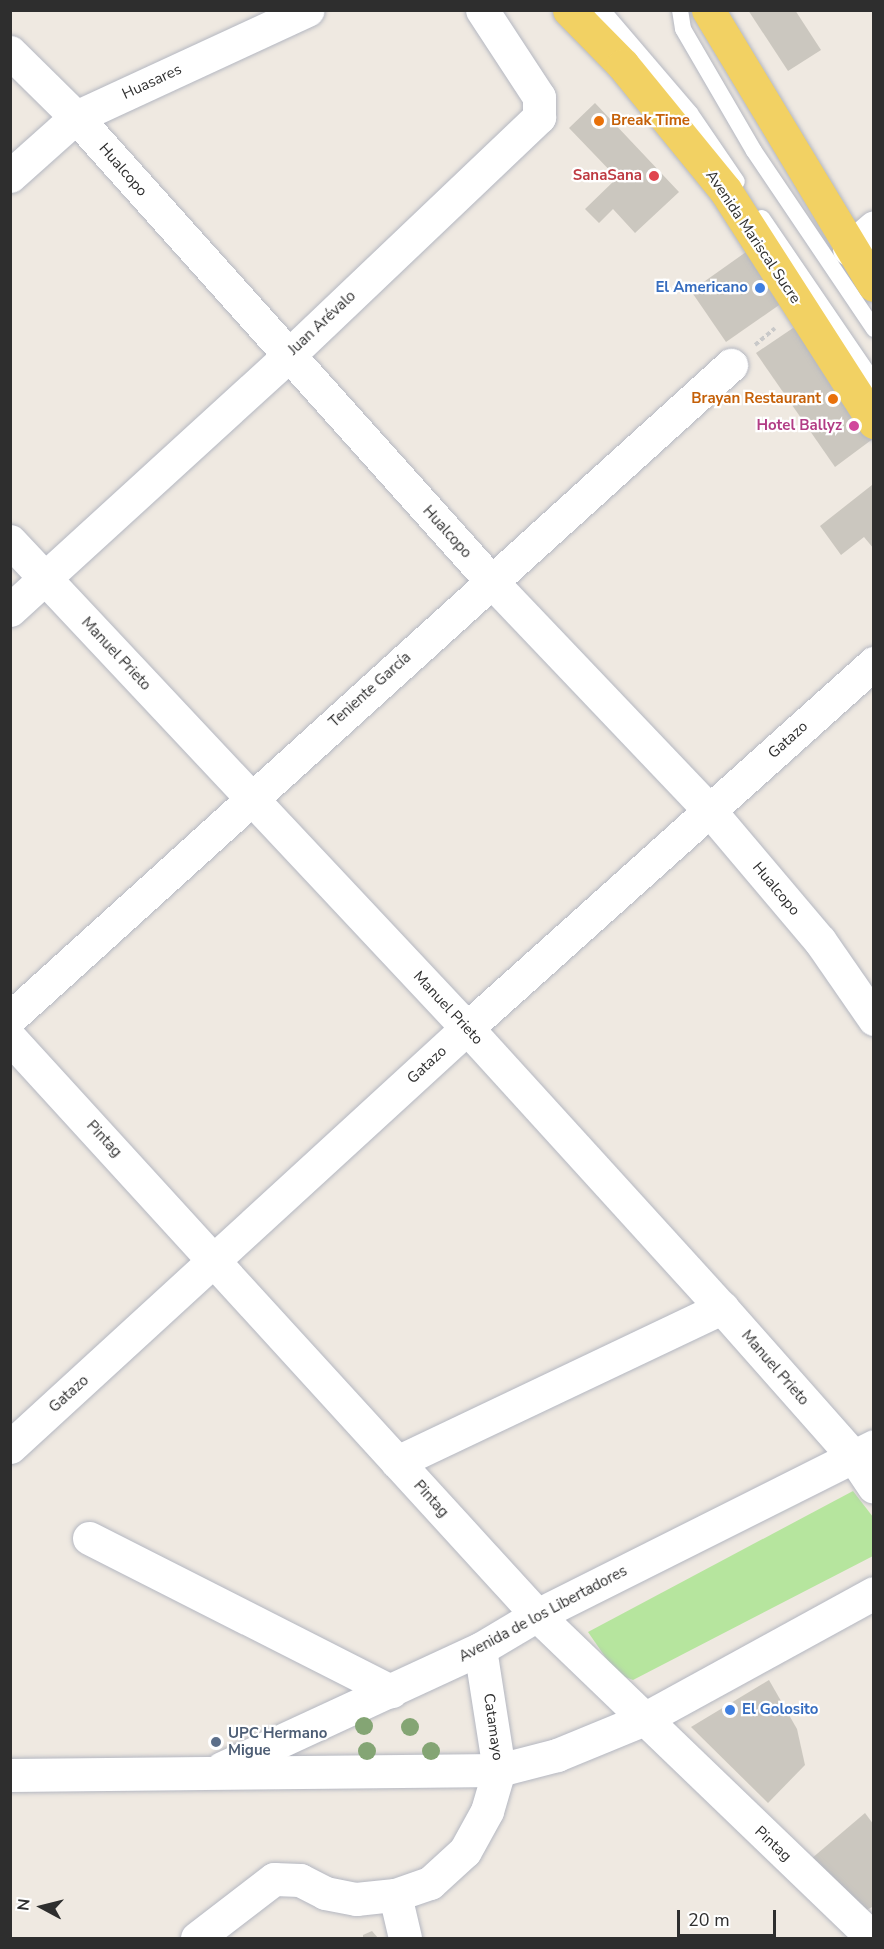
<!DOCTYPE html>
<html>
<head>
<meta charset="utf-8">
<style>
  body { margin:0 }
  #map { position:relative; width:884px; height:1949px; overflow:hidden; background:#efe9e1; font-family:"Nunito Sans",sans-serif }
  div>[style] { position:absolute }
  .green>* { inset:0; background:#b6e59e }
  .building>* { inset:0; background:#cbc7bf }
  .path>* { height:4px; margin-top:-2px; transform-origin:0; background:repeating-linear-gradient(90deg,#c9c9c9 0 4.5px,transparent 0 7.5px) }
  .roads { filter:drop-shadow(0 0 2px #b4b7c1) drop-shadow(0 0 2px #b4b7c1) }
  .lane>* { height:16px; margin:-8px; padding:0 8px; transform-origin:8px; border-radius:8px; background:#fff }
  .street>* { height:33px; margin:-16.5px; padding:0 16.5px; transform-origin:16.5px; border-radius:16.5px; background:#fff }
  .secondary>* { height:33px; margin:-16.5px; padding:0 16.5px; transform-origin:16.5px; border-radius:16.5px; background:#fff }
  .primary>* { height:33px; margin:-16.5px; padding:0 16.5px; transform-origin:16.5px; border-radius:16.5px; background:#f2d163 }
  .trees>* { width:18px; height:18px; margin:-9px; border-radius:50%; background:#84a574 }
  .dots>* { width:16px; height:16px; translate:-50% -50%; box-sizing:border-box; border:3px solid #fff; border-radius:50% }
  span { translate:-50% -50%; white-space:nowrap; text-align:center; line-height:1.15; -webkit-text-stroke:4.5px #fff; paint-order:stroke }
  .street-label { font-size:15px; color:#2e2e2e }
  .food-label { font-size:15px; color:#c56008; font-weight:700 }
  .left { translate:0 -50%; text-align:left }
  .right { translate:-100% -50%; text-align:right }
  .health-label { font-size:15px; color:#be3a42; font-weight:700 }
  .shop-label { font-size:15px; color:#366cbe; font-weight:700 }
  .hotel-label { font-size:15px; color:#b23c85; font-weight:700 }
  .service-label { font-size:15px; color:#4e5e75; font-weight:700 }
  .frame { position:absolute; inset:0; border:12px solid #2e2e2e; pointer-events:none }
  .north { position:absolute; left:12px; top:1877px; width:60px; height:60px; -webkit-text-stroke:4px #fff; paint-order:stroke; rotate:277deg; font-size:16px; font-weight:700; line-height:24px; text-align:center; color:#2e2e2e }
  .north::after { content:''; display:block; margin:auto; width:21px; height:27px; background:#2e2e2e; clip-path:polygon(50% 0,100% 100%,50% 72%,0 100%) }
  .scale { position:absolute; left:677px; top:1910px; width:99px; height:27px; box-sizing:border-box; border:3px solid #2e2e2e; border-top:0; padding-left:8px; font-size:18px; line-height:21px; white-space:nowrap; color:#2e2e2e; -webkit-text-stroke:4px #fff; paint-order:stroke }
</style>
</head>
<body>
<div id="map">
  <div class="green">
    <div style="clip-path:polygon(853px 1491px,873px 1517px,873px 1556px,633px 1680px,617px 1674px,588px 1632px)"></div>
  </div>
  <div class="building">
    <div style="clip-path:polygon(748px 10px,795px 10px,821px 50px,788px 71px)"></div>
    <div style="clip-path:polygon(595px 103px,679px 192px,635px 233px,613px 209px,599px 223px,585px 209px,617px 178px,569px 128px)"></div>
    <div style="clip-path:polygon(746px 252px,782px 303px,726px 342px,691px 291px)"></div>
    <div style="clip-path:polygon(793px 328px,799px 331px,874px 438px,835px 467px,756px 353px)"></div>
    <div style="clip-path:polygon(872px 485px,874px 549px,864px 537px,841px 555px,820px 526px)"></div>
    <div style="clip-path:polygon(769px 1680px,797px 1729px,805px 1765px,768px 1803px,691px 1727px)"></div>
    <div style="clip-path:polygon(865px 1813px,874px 1825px,874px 1906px,865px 1911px,811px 1859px)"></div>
    <div style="clip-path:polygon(372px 1931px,378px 1938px,363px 1938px,363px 1935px)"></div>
  </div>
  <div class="path">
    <div style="left:755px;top:345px;width:26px;rotate:-40deg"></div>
  </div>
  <div class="roads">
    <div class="lane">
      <div style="left:602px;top:10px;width:135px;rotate:49.5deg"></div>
      <div style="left:690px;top:113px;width:83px;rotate:55.7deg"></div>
      <div style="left:680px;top:10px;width:19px;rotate:81deg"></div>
      <div style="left:683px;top:29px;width:141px;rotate:59.8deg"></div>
      <div style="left:754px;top:151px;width:215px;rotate:56deg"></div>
      <div style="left:762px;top:218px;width:199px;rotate:55.7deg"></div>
    </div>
    <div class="street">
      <div style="left:10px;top:52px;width:93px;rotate:44.6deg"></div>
      <div style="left:76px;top:117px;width:624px;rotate:48.18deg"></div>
      <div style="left:492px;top:582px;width:316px;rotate:46.4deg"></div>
      <div style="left:710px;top:811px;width:170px;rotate:49.8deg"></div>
      <div style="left:820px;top:941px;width:95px;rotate:55.3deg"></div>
      <div style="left:10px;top:176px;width:89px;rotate:-41.8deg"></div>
      <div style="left:76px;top:117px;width:255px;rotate:-24.8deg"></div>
      <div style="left:849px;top:249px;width:33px;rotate:-41deg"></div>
      <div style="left:10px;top:541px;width:668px;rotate:46.82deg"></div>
      <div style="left:467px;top:1028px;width:379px;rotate:47.7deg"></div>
      <div style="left:722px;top:1308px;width:198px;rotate:48.5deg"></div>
      <div style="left:853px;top:1456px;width:37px;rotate:56deg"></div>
      <div style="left:10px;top:610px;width:377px;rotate:-42.4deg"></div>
      <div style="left:288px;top:356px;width:347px;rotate:-43.6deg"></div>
      <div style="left:539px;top:117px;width:20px;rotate:-90deg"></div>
      <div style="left:539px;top:97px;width:104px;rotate:-123.2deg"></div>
      <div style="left:10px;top:1018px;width:973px;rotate:-42.17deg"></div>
      <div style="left:10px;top:1038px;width:781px;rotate:47.59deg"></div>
      <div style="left:537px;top:1615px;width:466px;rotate:43.9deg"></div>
      <div style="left:10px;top:1447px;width:620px;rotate:-42.52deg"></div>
      <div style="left:467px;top:1028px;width:547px;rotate:-41.89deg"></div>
      <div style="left:397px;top:1462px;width:360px;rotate:-25.4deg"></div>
      <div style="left:89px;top:1538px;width:339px;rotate:26.9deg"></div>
      <div style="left:395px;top:1895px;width:44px;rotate:76.9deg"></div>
      <div style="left:197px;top:1938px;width:97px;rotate:-37.5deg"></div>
      <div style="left:274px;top:1879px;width:26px;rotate:2deg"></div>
      <div style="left:300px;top:1880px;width:28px;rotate:27deg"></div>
      <div style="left:325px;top:1893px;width:32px;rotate:11deg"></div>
      <div style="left:356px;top:1899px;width:39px;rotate:-6deg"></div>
      <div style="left:395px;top:1895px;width:37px;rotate:-19deg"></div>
      <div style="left:430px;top:1883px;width:47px;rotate:-42.4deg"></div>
      <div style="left:465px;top:1851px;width:46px;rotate:-61.2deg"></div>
      <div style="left:487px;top:1811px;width:43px;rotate:-73.7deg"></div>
      <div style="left:499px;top:1770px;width:122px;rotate:-98.9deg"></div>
    </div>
    <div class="secondary">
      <div style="left:222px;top:1768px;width:284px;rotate:-24.8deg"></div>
      <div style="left:480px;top:1649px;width:66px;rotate:-30.8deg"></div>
      <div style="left:537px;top:1615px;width:377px;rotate:-26.6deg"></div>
      <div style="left:10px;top:1775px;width:489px;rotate:-0.6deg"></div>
      <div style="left:499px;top:1770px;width:60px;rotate:-14.5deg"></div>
      <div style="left:557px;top:1755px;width:92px;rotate:-22.4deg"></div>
      <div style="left:642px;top:1720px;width:264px;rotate:-28.7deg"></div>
    </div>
    <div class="primary">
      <div style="left:569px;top:10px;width:77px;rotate:45.5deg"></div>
      <div style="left:623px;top:65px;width:161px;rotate:50.8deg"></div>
      <div style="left:725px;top:190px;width:276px;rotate:57.3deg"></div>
      <div style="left:708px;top:10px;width:321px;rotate:58.9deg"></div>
    </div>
  </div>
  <div class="trees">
    <div style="left:364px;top:1726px"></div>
    <div style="left:410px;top:1727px"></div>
    <div style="left:367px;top:1751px"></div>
    <div style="left:431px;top:1751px"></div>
  </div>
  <div class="dots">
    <div style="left:599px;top:121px;background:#e8710a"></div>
    <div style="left:654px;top:176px;background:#e0444e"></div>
    <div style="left:760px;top:288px;background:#3f7fe0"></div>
    <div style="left:833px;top:399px;background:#e8710a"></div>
    <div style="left:854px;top:426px;background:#d1479c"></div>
    <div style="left:730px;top:1710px;background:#3f7fe0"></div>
    <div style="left:216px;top:1742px;background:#5c6f8a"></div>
  </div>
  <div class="street-label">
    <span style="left:152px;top:82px;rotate:-25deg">Huasares</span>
    <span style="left:123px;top:170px;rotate:49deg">Hualcopo</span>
    <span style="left:753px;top:237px;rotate:56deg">Avenida Mariscal Sucre</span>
    <span style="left:322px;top:323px;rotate:-43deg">Juan Arévalo</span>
    <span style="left:447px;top:532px;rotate:48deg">Hualcopo</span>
    <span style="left:116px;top:654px;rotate:47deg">Manuel Prieto</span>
    <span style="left:370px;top:690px;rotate:-42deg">Teniente García</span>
    <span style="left:788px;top:740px;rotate:-42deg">Gatazo</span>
    <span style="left:776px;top:889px;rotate:50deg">Hualcopo</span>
    <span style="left:448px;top:1008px;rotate:47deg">Manuel Prieto</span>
    <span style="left:427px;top:1065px;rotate:-43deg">Gatazo</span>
    <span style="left:104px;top:1139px;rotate:47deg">Pintag</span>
    <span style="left:775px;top:1368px;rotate:49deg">Manuel Prieto</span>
    <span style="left:69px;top:1394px;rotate:-42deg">Gatazo</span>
    <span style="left:431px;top:1499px;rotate:48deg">Pintag</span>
    <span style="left:543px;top:1614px;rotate:-28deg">Avenida de los Libertadores</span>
    <span style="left:493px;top:1727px;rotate:82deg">Catamayo</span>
    <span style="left:773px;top:1844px;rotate:43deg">Pintag</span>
  </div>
  <div class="food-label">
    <span class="left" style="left:611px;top:121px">Break Time</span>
    <span class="right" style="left:821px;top:399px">Brayan Restaurant</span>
  </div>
  <div class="health-label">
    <span class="right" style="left:642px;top:176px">SanaSana</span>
  </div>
  <div class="shop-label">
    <span class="right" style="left:748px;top:288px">El Americano</span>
    <span class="left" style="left:742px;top:1710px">El Golosito</span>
  </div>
  <div class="hotel-label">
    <span class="right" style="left:842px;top:426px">Hotel Ballyz</span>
  </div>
  <div class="service-label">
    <span class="left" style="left:228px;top:1742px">UPC Hermano<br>Migue</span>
  </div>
  <div class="frame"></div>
  <div class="north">N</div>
  <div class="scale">20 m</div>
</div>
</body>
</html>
